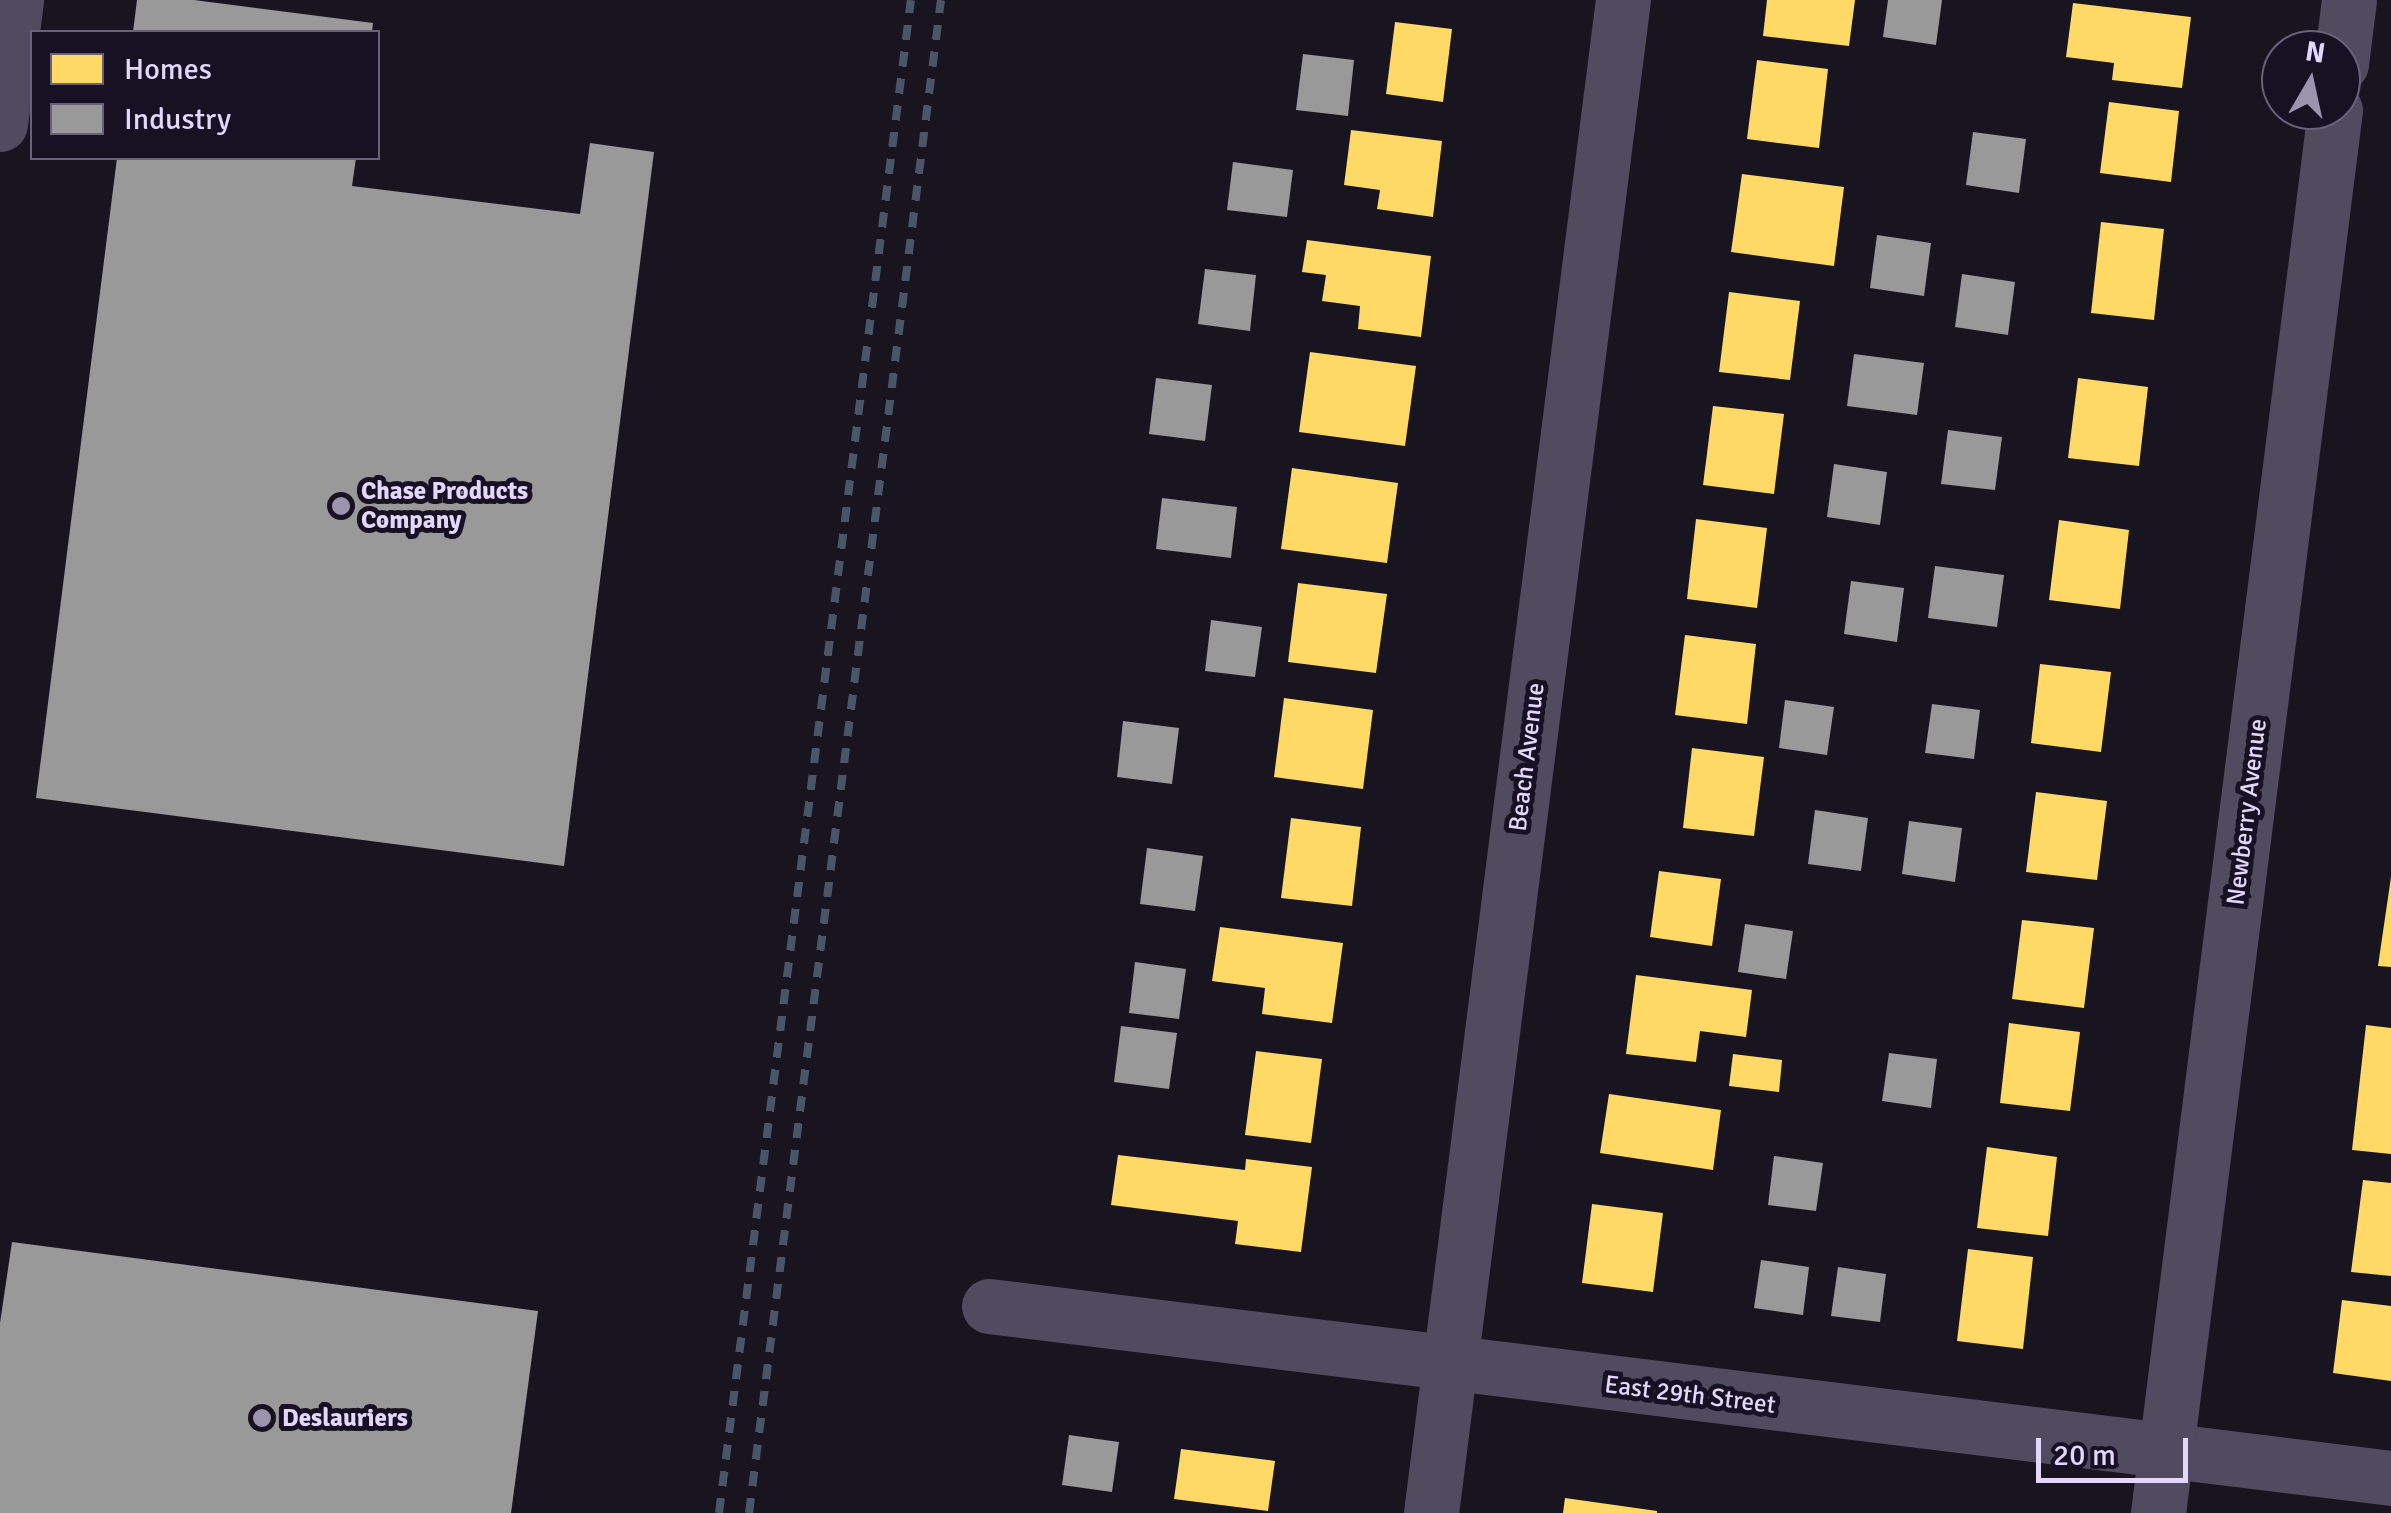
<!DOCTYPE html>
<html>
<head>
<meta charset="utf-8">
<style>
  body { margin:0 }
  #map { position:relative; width:2391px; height:1513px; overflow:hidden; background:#191520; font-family:Signika,sans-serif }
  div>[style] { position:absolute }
  .homes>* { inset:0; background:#ffd966 }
  .industry>* { inset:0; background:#999 }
  .street>* { height:55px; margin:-27.5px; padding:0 27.5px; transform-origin:27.5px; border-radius:27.5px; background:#504b5f }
  .rail>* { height:8px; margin-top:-4px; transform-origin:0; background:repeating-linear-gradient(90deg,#4a5668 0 15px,transparent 0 27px) }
  .dots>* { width:28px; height:28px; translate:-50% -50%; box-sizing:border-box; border:5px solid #181124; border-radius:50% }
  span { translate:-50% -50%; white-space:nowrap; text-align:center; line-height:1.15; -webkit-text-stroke:10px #181124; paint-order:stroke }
  .poi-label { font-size:25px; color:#e3d8fb; font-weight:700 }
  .left { translate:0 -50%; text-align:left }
  .street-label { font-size:25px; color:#e3d8fb }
  .legend { position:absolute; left:30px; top:30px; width:350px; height:130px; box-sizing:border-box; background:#181124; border:2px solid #69617a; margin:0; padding:12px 18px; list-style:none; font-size:30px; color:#e3d8fb }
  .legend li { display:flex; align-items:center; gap:20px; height:50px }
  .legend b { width:50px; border:2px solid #69617a }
  .north { position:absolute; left:2261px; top:30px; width:100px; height:100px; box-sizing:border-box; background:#181124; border:2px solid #69617a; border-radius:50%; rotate:9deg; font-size:28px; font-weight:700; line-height:40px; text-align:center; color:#e3d8fb }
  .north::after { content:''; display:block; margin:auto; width:35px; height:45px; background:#9c94ae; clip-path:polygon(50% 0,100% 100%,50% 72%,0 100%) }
  .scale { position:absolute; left:2036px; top:1438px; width:152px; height:45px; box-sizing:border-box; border:5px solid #e3d8fb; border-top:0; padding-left:12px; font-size:30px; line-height:35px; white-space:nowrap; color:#e3d8fb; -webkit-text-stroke:8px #181124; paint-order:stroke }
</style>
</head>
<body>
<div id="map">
  <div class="homes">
    <div style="clip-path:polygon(1767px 0,1855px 0,1849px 46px,1763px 36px)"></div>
    <div style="clip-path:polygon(2073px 3px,2191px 17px,2182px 88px,2112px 80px,2114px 63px,2066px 57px)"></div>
    <div style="clip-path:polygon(1395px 22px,1452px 29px,1443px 102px,1386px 94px)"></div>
    <div style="clip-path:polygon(1757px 60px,1828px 69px,1819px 148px,1747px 139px)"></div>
    <div style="clip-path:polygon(2109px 102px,2179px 111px,2171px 182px,2100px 173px)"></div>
    <div style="clip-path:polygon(1351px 130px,1442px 141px,1433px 217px,1377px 209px,1380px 190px,1344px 185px)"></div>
    <div style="clip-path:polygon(1742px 174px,1844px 187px,1834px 266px,1731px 252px)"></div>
    <div style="clip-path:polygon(2101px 222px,2164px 229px,2154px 320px,2091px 313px)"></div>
    <div style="clip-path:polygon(1307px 240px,1431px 256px,1421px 337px,1358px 329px,1360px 306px,1322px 301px,1326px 275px,1302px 272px)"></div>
    <div style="clip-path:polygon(1729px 292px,1800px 301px,1790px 380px,1719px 372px)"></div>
    <div style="clip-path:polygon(1310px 352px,1416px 366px,1405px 446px,1299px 432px)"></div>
    <div style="clip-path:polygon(2078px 378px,2148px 387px,2139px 466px,2068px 458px)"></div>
    <div style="clip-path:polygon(1713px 406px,1784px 414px,1774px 494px,1703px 485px)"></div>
    <div style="clip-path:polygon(1292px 468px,1398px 483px,1387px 563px,1281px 549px)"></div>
    <div style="clip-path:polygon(1696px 519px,1767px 528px,1757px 608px,1687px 599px)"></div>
    <div style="clip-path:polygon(2059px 520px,2129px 530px,2120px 609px,2049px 600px)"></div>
    <div style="clip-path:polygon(1298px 583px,1387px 594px,1376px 673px,1288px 662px)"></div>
    <div style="clip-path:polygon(1685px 635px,1756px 644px,1747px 724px,1675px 715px)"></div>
    <div style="clip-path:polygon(2040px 664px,2111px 672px,2101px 752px,2031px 743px)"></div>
    <div style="clip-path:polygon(1284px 698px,1373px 710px,1363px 789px,1274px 777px)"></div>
    <div style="clip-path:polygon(1692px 748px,1764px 757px,1754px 836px,1683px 828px)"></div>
    <div style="clip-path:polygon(2036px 792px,2107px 801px,2097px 880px,2026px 872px)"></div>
    <div style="clip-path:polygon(1291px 818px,1361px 827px,1352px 906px,1281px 898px)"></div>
    <div style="clip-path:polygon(1659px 871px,1721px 879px,1712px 946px,1650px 937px)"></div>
    <div style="clip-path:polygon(2391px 877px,2391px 967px,2378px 966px)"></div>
    <div style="clip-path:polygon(2022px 920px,2094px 928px,2084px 1008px,2012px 999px)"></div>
    <div style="clip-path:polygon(1220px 927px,1343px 943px,1332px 1023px,1262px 1014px,1265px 988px,1212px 981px)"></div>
    <div style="clip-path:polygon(1636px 975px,1752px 990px,1746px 1037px,1700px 1031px,1696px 1062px,1626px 1054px)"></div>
    <div style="clip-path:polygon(2009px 1023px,2080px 1032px,2070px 1111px,2000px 1103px)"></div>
    <div style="clip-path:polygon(2366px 1025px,2391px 1028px,2391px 1154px,2352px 1150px)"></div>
    <div style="clip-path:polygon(1256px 1051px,1322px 1059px,1311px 1143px,1245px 1135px)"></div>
    <div style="clip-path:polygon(1733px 1054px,1782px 1060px,1779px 1092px,1729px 1086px)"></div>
    <div style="clip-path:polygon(1609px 1094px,1721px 1110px,1713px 1170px,1600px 1153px)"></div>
    <div style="clip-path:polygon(1987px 1147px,2057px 1157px,2048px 1236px,1977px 1228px)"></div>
    <div style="clip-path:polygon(1118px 1155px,1245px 1170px,1246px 1159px,1312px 1167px,1301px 1252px,1235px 1244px,1238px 1221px,1111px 1205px)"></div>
    <div style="clip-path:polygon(2363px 1180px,2391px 1183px,2391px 1276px,2351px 1272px)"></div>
    <div style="clip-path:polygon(1592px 1204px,1663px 1213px,1653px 1292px,1582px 1283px)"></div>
    <div style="clip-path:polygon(1968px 1249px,2033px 1257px,2023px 1349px,1957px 1341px)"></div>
    <div style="clip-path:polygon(2342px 1300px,2391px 1306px,2391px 1381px,2333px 1373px)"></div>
    <div style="clip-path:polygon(1181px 1449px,1275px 1461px,1268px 1511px,1174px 1499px)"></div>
    <div style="clip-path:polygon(1565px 1498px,1657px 1511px,1657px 1513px,1563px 1513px)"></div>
  </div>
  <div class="industry">
    <div style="clip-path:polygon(137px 0,194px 0,373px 23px,372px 32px,133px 32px)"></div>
    <div style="clip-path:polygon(1888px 0,1942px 0,1936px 45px,1883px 37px)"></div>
    <div style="clip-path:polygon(1303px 54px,1354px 60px,1348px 116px,1296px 110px)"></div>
    <div style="clip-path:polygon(1973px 132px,2026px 139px,2019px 193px,1966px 185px)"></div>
    <div style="clip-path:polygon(590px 143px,654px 152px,564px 866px,36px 798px,117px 158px,356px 158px,352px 186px,580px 214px)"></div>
    <div style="clip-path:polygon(1233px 162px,1293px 170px,1287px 217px,1227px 210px)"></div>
    <div style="clip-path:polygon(1877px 235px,1931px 243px,1924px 296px,1870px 288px)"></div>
    <div style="clip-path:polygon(1205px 269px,1256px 275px,1250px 331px,1198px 324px)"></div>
    <div style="clip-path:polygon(1962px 274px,2015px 282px,2008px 335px,1955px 327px)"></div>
    <div style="clip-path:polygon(1854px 354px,1924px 363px,1917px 415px,1847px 406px)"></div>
    <div style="clip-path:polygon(1156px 378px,1212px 385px,1205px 441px,1149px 434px)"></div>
    <div style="clip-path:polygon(1948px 430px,2002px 437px,1995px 490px,1941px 484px)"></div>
    <div style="clip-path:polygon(1834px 464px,1887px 472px,1880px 525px,1827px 517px)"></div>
    <div style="clip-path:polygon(1162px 498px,1237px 507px,1231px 558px,1156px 549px)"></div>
    <div style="clip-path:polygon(1935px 566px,2004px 575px,1997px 627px,1928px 618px)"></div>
    <div style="clip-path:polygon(1851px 581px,1904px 588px,1897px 642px,1844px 634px)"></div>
    <div style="clip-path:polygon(1211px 620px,1262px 627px,1255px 677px,1205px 671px)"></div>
    <div style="clip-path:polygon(1785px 700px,1834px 707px,1827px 755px,1779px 748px)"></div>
    <div style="clip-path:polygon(1932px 704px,1980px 710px,1974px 759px,1925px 753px)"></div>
    <div style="clip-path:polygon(1123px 721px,1179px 728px,1172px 784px,1117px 777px)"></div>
    <div style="clip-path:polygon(1815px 810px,1868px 818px,1861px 871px,1808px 864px)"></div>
    <div style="clip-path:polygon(1909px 821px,1962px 828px,1955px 882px,1902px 874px)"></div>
    <div style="clip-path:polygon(1147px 848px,1203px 856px,1195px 911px,1140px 904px)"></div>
    <div style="clip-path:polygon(1745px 924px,1793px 931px,1786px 979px,1738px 972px)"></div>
    <div style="clip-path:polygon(1135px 962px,1186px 969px,1179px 1019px,1129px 1013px)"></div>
    <div style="clip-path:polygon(1121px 1026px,1177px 1033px,1169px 1089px,1114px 1082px)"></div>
    <div style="clip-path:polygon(1889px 1053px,1937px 1059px,1931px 1108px,1882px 1101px)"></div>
    <div style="clip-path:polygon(1774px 1156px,1823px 1163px,1816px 1211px,1768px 1205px)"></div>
    <div style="clip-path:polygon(12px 1242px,538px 1311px,511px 1513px,0 1513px,0 1323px)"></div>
    <div style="clip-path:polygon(1761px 1260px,1809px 1267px,1803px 1315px,1754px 1308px)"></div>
    <div style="clip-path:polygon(1838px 1267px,1886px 1274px,1880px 1322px,1831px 1316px)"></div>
    <div style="clip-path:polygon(1069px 1435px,1119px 1442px,1112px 1492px,1062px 1485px)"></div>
  </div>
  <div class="street">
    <div style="left:2341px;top:64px;width:64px;rotate:-82.9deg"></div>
    <div style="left:0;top:124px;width:125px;rotate:-82.6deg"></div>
    <div style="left:989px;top:1306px;width:1413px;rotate:6.99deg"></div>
    <div style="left:1431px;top:1513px;width:1525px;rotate:-82.77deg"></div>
    <div style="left:2158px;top:1513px;width:1414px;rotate:-82.81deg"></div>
  </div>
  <div class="rail">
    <div style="left:719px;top:1513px;width:1525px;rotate:-82.77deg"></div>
    <div style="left:749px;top:1513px;width:1525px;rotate:-82.77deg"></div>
  </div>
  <div class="dots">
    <div style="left:341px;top:506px;background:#9c94ae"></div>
    <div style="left:262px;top:1418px;background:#9c94ae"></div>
  </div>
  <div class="poi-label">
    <span class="left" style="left:361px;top:506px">Chase Products<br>Company</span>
    <span class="left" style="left:282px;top:1418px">Deslauriers</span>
  </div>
  <div class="street-label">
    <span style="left:1527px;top:757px;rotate:-83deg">Beach Avenue</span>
    <span style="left:2247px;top:812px;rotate:-83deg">Newberry Avenue</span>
    <span style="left:1690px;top:1395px;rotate:7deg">East 29th Street</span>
  </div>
  <ul class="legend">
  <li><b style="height:28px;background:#ffd966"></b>Homes</li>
  <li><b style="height:28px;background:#999"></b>Industry</li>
  </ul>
  <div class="north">N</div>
  <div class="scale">20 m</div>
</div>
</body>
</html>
